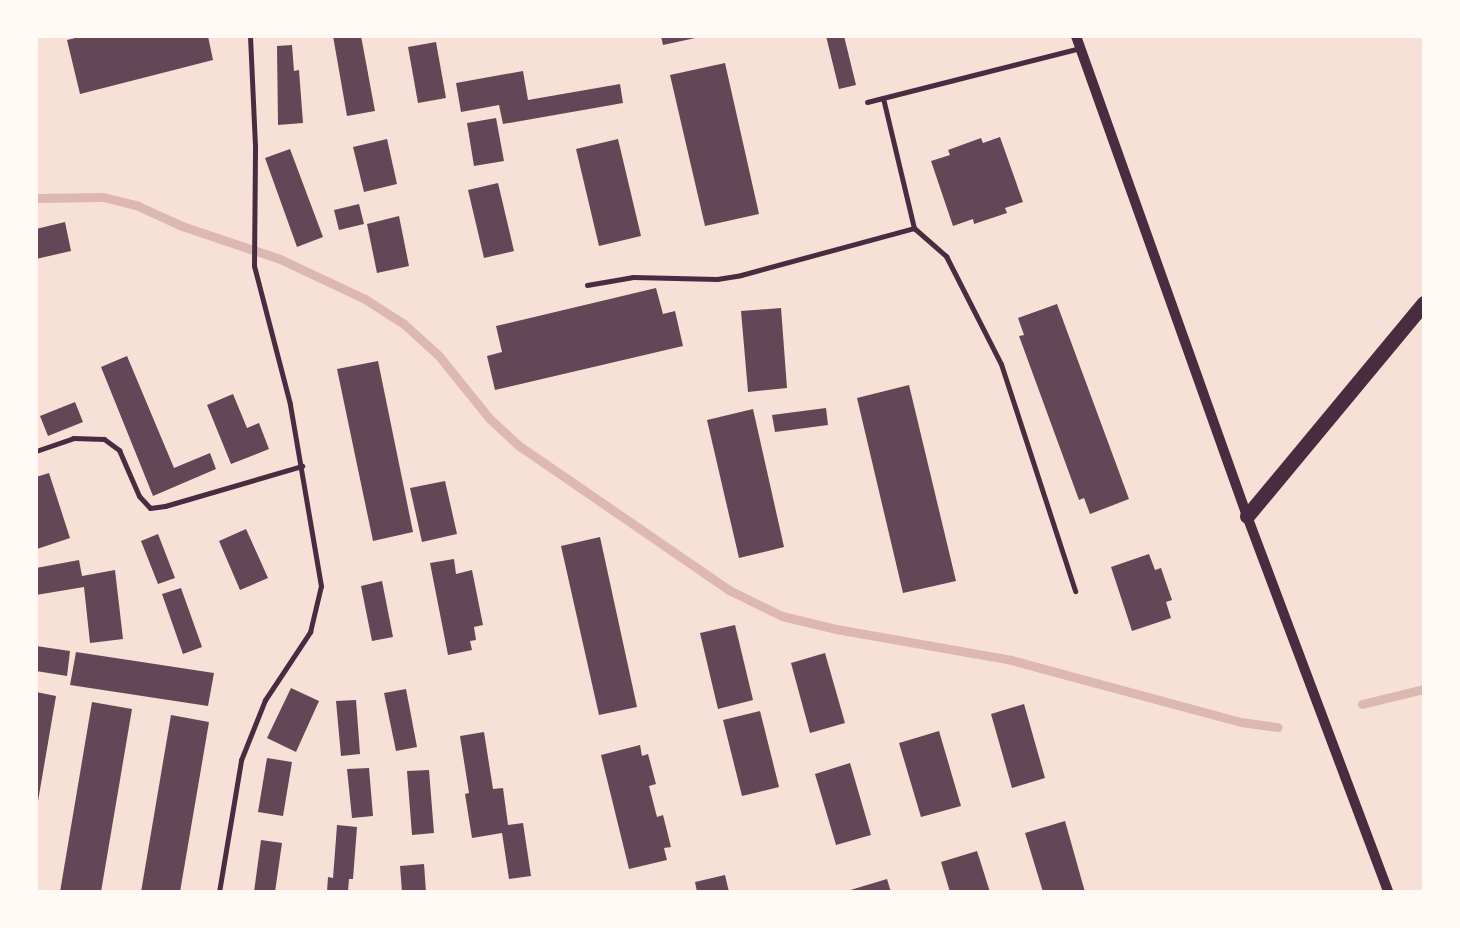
<!DOCTYPE html>
<html>
<head>
<meta charset="utf-8">
<style>
  body { margin:0 }
  #map { position:relative; width:1460px; height:928px; overflow:hidden; background:#f7e1d7; font-family:"Exo 2",sans-serif }
  div>[style] { position:absolute }
  .stream>* { height:9px; margin:-4.5px; padding:0 4.5px; transform-origin:4.5px; border-radius:4.5px; background:#dcb8b0 }
  .building>* { inset:0; background:#644757 }
  .minor>* { height:5px; margin:-2.5px; padding:0 2.5px; transform-origin:2.5px; border-radius:2.5px; background:#4a2c40 }
  .secondary>* { height:10px; margin:-5px; padding:0 5px; transform-origin:5px; border-radius:5px; background:#4a2c40 }
  .motorway>* { height:15px; margin:-7.5px; padding:0 7.5px; transform-origin:7.5px; border-radius:7.5px; background:#4a2c40 }
  span { translate:-50% -50%; white-space:nowrap; text-align:center; line-height:1.15; -webkit-text-stroke:5px #fffaf5; paint-order:stroke }
  .frame { position:absolute; inset:0; border:38px solid #fffaf5; pointer-events:none }
</style>
</head>
<body>
<div id="map">
  <div class="stream">
    <div style="left:36px;top:198px;width:67px;rotate:-0.9deg"></div>
    <div style="left:103px;top:197px;width:36px;rotate:14deg"></div>
    <div style="left:138px;top:206px;width:48px;rotate:24.4deg"></div>
    <div style="left:182px;top:226px;width:103px;rotate:18.6deg"></div>
    <div style="left:280px;top:259px;width:94px;rotate:25.2deg"></div>
    <div style="left:365px;top:299px;width:46px;rotate:32.7deg"></div>
    <div style="left:404px;top:324px;width:47px;rotate:42.4deg"></div>
    <div style="left:439px;top:356px;width:80px;rotate:51.1deg"></div>
    <div style="left:489px;top:418px;width:40px;rotate:43deg"></div>
    <div style="left:518px;top:445px;width:256px;rotate:34.5deg"></div>
    <div style="left:729px;top:590px;width:59px;rotate:26.1deg"></div>
    <div style="left:782px;top:616px;width:56px;rotate:13.5deg"></div>
    <div style="left:836px;top:629px;width:178px;rotate:10deg"></div>
    <div style="left:1011px;top:660px;width:238px;rotate:15.1deg"></div>
    <div style="left:1241px;top:722px;width:37px;rotate:8deg"></div>
    <div style="left:1362px;top:704px;width:64px;rotate:-13.6deg"></div>
  </div>
  <div class="building">
    <div style="clip-path:polygon(83px 36px,208px 36px,213px 60px,80px 94px,67px 40px)"></div>
    <div style="clip-path:polygon(333px 36px,361px 36px,375px 111px,347px 116px)"></div>
    <div style="clip-path:polygon(661px 36px,700px 36px,700px 37px,663px 45px)"></div>
    <div style="clip-path:polygon(826px 36px,844px 36px,856px 85px,839px 89px)"></div>
    <div style="clip-path:polygon(436px 42px,446px 98px,418px 103px,408px 47px)"></div>
    <div style="clip-path:polygon(292px 45px,294px 71px,299px 70px,303px 123px,278px 125px,277px 46px)"></div>
    <div style="clip-path:polygon(725px 63px,759px 214px,705px 226px,670px 75px)"></div>
    <div style="clip-path:polygon(523px 71px,528px 100px,620px 84px,623px 103px,503px 124px,499px 105px,461px 112px,456px 83px)"></div>
    <div style="clip-path:polygon(496px 118px,504px 161px,474px 166px,467px 123px)"></div>
    <div style="clip-path:polygon(1000px 137px,1023px 202px,1005px 208px,1007px 213px,974px 224px,973px 219px,953px 226px,931px 161px,950px 155px,948px 150px,981px 138px,983px 143px)"></div>
    <div style="clip-path:polygon(387px 139px,397px 184px,364px 192px,353px 147px)"></div>
    <div style="clip-path:polygon(618px 139px,641px 236px,599px 246px,576px 149px)"></div>
    <div style="clip-path:polygon(290px 149px,323px 237px,297px 247px,265px 158px)"></div>
    <div style="clip-path:polygon(498px 183px,514px 251px,484px 258px,468px 190px)"></div>
    <div style="clip-path:polygon(359px 204px,364px 224px,339px 230px,334px 210px)"></div>
    <div style="clip-path:polygon(399px 216px,409px 266px,377px 273px,367px 224px)"></div>
    <div style="clip-path:polygon(65px 222px,71px 251px,36px 259px,36px 229px)"></div>
    <div style="clip-path:polygon(656px 288px,663px 314px,675px 311px,683px 346px,495px 390px,487px 356px,502px 352px,496px 326px)"></div>
    <div style="clip-path:polygon(1057px 304px,1129px 499px,1090px 514px,1084px 498px,1079px 500px,1019px 336px,1024px 335px,1018px 318px)"></div>
    <div style="clip-path:polygon(781px 308px,787px 388px,748px 392px,741px 311px)"></div>
    <div style="clip-path:polygon(127px 356px,174px 468px,210px 453px,216px 469px,153px 496px,101px 367px)"></div>
    <div style="clip-path:polygon(378px 361px,413px 532px,373px 541px,337px 369px)"></div>
    <div style="clip-path:polygon(909px 385px,956px 581px,903px 593px,857px 398px)"></div>
    <div style="clip-path:polygon(233px 394px,247px 428px,259px 423px,269px 449px,231px 464px,207px 405px)"></div>
    <div style="clip-path:polygon(75px 402px,83px 422px,48px 436px,40px 416px)"></div>
    <div style="clip-path:polygon(826px 408px,828px 425px,775px 432px,772px 415px)"></div>
    <div style="clip-path:polygon(753px 409px,784px 547px,739px 558px,707px 420px)"></div>
    <div style="clip-path:polygon(49px 473px,70px 538px,37px 549px,36px 477px)"></div>
    <div style="clip-path:polygon(445px 481px,457px 534px,422px 542px,410px 488px)"></div>
    <div style="clip-path:polygon(246px 529px,268px 578px,240px 590px,219px 541px)"></div>
    <div style="clip-path:polygon(158px 534px,175px 578px,158px 584px,141px 541px)"></div>
    <div style="clip-path:polygon(600px 537px,637px 707px,599px 715px,561px 546px)"></div>
    <div style="clip-path:polygon(1149px 554px,1155px 570px,1161px 568px,1172px 600px,1166px 602px,1171px 618px,1132px 631px,1111px 567px)"></div>
    <div style="clip-path:polygon(454px 559px,456px 574px,472px 570px,483px 625px,474px 627px,476px 640px,470px 641px,472px 650px,448px 655px,430px 563px)"></div>
    <div style="clip-path:polygon(79px 560px,82px 576px,115px 570px,123px 639px,90px 643px,84px 587px,36px 595px,36px 568px)"></div>
    <div style="clip-path:polygon(382px 581px,393px 637px,372px 641px,361px 586px)"></div>
    <div style="clip-path:polygon(181px 588px,202px 647px,183px 654px,162px 594px)"></div>
    <div style="clip-path:polygon(735px 625px,753px 700px,718px 709px,700px 633px)"></div>
    <div style="clip-path:polygon(36px 646px,70px 651px,67px 676px,36px 671px)"></div>
    <div style="clip-path:polygon(76px 652px,214px 673px,208px 706px,70px 685px)"></div>
    <div style="clip-path:polygon(825px 653px,845px 723px,810px 733px,791px 663px)"></div>
    <div style="clip-path:polygon(291px 688px,319px 701px,296px 752px,267px 738px)"></div>
    <div style="clip-path:polygon(406px 689px,417px 747px,396px 751px,384px 693px)"></div>
    <div style="clip-path:polygon(36px 692px,56px 696px,37px 807px,36px 807px)"></div>
    <div style="clip-path:polygon(356px 700px,360px 754px,341px 756px,336px 701px)"></div>
    <div style="clip-path:polygon(92px 702px,132px 709px,101px 892px,60px 892px)"></div>
    <div style="clip-path:polygon(1024px 704px,1045px 778px,1012px 788px,991px 714px)"></div>
    <div style="clip-path:polygon(760px 711px,779px 787px,742px 796px,723px 720px)"></div>
    <div style="clip-path:polygon(171px 715px,209px 722px,180px 892px,141px 892px)"></div>
    <div style="clip-path:polygon(939px 731px,961px 806px,921px 817px,899px 743px)"></div>
    <div style="clip-path:polygon(484px 732px,493px 789px,503px 788px,508px 825px,523px 823px,531px 876px,509px 879px,502px 833px,472px 838px,465px 794px,469px 793px,460px 736px)"></div>
    <div style="clip-path:polygon(640px 745px,642px 756px,648px 754px,656px 784px,649px 786px,657px 817px,663px 815px,671px 847px,664px 848px,667px 860px,629px 869px,601px 755px)"></div>
    <div style="clip-path:polygon(267px 758px,292px 762px,283px 816px,258px 812px)"></div>
    <div style="clip-path:polygon(850px 763px,871px 835px,836px 845px,815px 774px)"></div>
    <div style="clip-path:polygon(369px 768px,373px 816px,352px 818px,347px 769px)"></div>
    <div style="clip-path:polygon(429px 770px,434px 833px,412px 835px,407px 771px)"></div>
    <div style="clip-path:polygon(1065px 821px,1085px 892px,1043px 892px,1025px 833px)"></div>
    <div style="clip-path:polygon(337px 825px,357px 827px,353px 879px,349px 879px,348px 892px,327px 892px,328px 877px,333px 878px)"></div>
    <div style="clip-path:polygon(261px 840px,282px 843px,275px 892px,254px 892px)"></div>
    <div style="clip-path:polygon(977px 851px,990px 892px,950px 892px,941px 862px)"></div>
    <div style="clip-path:polygon(424px 864px,426px 892px,402px 892px,400px 866px)"></div>
    <div style="clip-path:polygon(725px 875px,729px 892px,697px 892px,695px 882px)"></div>
    <div style="clip-path:polygon(887px 879px,891px 892px,847px 892px,847px 891px)"></div>
  </div>
  <div class="minor">
    <div style="left:883px;top:98px;width:134px;rotate:76.6deg"></div>
    <div style="left:914px;top:228px;width:43px;rotate:41.2deg"></div>
    <div style="left:946px;top:256px;width:121px;rotate:63deg"></div>
    <div style="left:1001px;top:364px;width:239px;rotate:71.9deg"></div>
    <div style="left:867px;top:102px;width:220px;rotate:-14.2deg"></div>
    <div style="left:587px;top:285px;width:47px;rotate:-9.9deg"></div>
    <div style="left:633px;top:277px;width:84px;rotate:1.4deg"></div>
    <div style="left:717px;top:279px;width:24px;rotate:-9deg"></div>
    <div style="left:741px;top:275px;width:179px;rotate:-15.2deg"></div>
    <div style="left:36px;top:451px;width:39px;rotate:-19deg"></div>
    <div style="left:73px;top:438px;width:31px;rotate:2deg"></div>
    <div style="left:104px;top:439px;width:19px;rotate:36deg"></div>
    <div style="left:119px;top:450px;width:50px;rotate:66.5deg"></div>
    <div style="left:139px;top:496px;width:16px;rotate:47deg"></div>
    <div style="left:150px;top:508px;width:15px;rotate:-8deg"></div>
    <div style="left:165px;top:506px;width:143px;rotate:-16.3deg"></div>
    <div style="left:219px;top:892px;width:134px;rotate:-80.5deg"></div>
    <div style="left:241px;top:760px;width:65px;rotate:-68.2deg"></div>
    <div style="left:265px;top:700px;width:82px;rotate:-56.5deg"></div>
    <div style="left:310px;top:632px;width:47px;rotate:-76.6deg"></div>
    <div style="left:321px;top:586px;width:185px;rotate:-99.7deg"></div>
    <div style="left:290px;top:404px;width:143px;rotate:-104.6deg"></div>
    <div style="left:254px;top:266px;width:120px;rotate:-89.5deg"></div>
    <div style="left:255px;top:146px;width:110px;rotate:-92.6deg"></div>
  </div>
  <div class="secondary">
    <div style="left:1076px;top:36px;width:510px;rotate:70.39deg"></div>
    <div style="left:1247px;top:516px;width:402px;rotate:69.4deg"></div>
  </div>
  <div class="motorway">
    <div style="left:1247px;top:516px;width:277px;rotate:-50.3deg"></div>
  </div>
  <div class="frame"></div>
</div>
</body>
</html>
